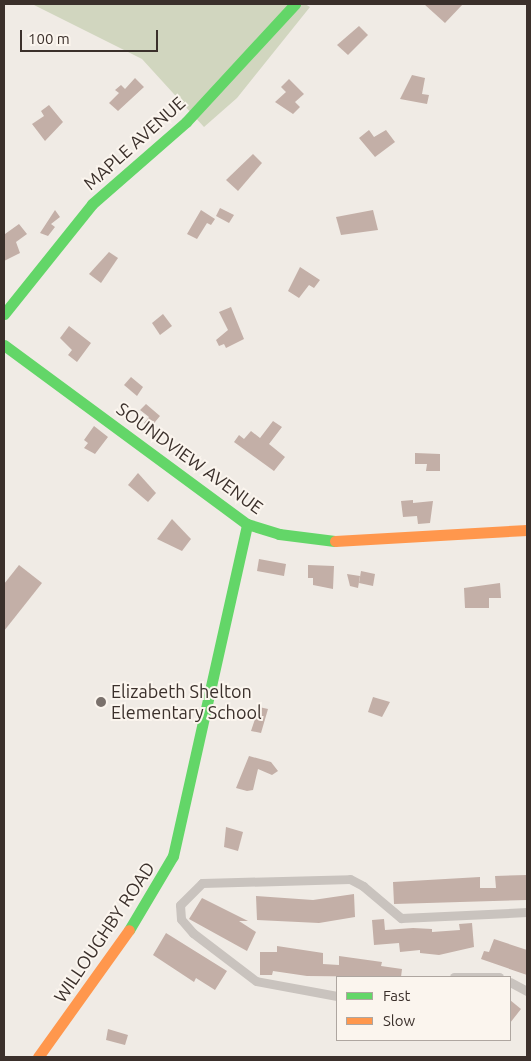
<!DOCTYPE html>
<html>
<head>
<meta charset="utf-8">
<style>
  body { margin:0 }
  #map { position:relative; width:531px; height:1061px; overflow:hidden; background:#f0ebe5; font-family:Ubuntu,sans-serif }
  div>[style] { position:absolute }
  .green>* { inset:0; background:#d1d6bf }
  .building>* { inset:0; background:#c3afa7 }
  .street>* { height:9px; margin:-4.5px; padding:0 4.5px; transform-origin:4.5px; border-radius:4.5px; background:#c9c3be }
  .fast>* { height:11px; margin:-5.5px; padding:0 5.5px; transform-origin:5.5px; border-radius:5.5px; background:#63d668 }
  .slow>* { height:11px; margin:-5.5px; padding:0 5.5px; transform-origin:5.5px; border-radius:5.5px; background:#ff974d }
  .dots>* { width:14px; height:14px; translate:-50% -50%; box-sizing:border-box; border:2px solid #fbf5ee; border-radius:50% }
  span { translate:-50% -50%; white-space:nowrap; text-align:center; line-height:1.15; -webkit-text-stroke:4px #fbf5ee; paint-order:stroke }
  .street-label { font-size:18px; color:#3b302b }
  .poi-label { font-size:18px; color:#3b302b }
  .left { translate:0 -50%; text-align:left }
  .frame { position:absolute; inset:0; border:5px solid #3b302b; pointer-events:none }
  .legend { position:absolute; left:336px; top:976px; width:175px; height:65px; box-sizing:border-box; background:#fbf5ee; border:1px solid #aea6a0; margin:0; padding:6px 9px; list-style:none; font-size:15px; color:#3b302b }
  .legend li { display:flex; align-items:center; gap:10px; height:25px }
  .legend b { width:25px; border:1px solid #aea6a0 }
  .scale { position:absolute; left:20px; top:30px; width:138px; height:22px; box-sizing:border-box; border:2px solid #3b302b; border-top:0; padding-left:6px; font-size:15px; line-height:18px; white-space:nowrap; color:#3b302b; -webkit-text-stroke:4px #fbf5ee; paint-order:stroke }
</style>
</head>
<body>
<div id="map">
  <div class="green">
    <div style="clip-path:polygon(32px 4px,305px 4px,310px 7px,237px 98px,204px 127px,142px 59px)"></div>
  </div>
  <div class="building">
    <div style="clip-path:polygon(424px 4px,463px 4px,445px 23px)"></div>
    <div style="clip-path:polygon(359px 26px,368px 35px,348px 55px,337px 45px)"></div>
    <div style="clip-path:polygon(412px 75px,425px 78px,422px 94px,429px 95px,427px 104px,400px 99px)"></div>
    <div style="clip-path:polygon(135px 78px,144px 87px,118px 111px,109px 103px,119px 93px,115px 90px,121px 85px,125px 89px)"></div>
    <div style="clip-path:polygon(289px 79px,304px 94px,295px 102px,300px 107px,293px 114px,275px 102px,286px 92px,281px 87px)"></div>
    <div style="clip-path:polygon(49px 105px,63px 122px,45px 141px,32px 124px,44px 116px,41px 111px)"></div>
    <div style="clip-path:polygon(369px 130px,374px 137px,386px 130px,395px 142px,375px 157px,359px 138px)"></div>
    <div style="clip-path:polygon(253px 154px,262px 163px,238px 191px,226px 180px)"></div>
    <div style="clip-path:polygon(220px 208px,234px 215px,229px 223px,216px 216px)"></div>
    <div style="clip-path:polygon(55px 210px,60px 217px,51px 224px,55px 227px,48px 236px,40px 233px)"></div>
    <div style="clip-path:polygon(201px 210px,215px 219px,211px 225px,207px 223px,197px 239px,187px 234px)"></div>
    <div style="clip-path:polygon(373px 210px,378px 230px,341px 235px,336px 217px)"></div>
    <div style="clip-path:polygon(19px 224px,27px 234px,16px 242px,20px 253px,4px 261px,5px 234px)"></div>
    <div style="clip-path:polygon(109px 252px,118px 258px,101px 283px,89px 274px)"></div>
    <div style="clip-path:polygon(300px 267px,320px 280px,314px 288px,309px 285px,299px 298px,288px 291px)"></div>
    <div style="clip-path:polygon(231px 307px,244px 339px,226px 348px,224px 344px,219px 346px,216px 340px,228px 330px,219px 312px)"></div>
    <div style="clip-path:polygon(163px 314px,172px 326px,160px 335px,152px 323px)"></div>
    <div style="clip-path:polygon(69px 326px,91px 343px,77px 362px,68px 355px,72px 350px,60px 338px)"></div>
    <div style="clip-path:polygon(131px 377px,143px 387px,137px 396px,124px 385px)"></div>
    <div style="clip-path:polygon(146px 404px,160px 416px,150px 428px,144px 423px,149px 417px,140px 410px)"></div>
    <div style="clip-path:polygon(273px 421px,282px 427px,269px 444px,285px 457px,274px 471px,234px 442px,239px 435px,244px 439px,251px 431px,260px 438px)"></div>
    <div style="clip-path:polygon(94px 426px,108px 437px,95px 454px,84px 448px,88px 443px,84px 440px)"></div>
    <div style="clip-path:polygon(415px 453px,440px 454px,440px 471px,426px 471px,427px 464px,415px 464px)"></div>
    <div style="clip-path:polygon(138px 473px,156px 493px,148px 502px,128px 485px)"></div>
    <div style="clip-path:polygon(413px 500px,413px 503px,433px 501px,430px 523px,418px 524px,417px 516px,403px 517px,401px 501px)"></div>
    <div style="clip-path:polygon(172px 519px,191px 539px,182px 551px,157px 539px)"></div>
    <div style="clip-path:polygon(259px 559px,286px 564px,284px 576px,257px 571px)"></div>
    <div style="clip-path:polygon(19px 565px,42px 583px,4px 631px,4px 584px)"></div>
    <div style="clip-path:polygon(308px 565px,334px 566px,333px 589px,313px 585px,313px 578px,308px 578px)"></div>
    <div style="clip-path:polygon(361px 571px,375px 574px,373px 586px,359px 583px)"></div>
    <div style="clip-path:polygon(347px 574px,360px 576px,358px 588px,350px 586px)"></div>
    <div style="clip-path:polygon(500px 583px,501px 598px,489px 598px,489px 608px,465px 608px,464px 588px)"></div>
    <div style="clip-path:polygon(373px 697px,390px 702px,382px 717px,368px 712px)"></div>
    <div style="clip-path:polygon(259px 707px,268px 709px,261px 733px,251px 731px)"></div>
    <div style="clip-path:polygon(249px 756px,271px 762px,278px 771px,272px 775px,258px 769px,253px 790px,247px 791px,236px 788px)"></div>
    <div style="clip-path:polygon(226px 827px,243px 832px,238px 851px,224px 847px)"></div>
    <div style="clip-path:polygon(527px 875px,527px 900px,394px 904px,393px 882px,480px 877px,480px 888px,496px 888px,495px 876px)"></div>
    <div style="clip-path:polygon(354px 894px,355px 917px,319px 923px,257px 920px,256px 896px,313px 900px)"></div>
    <div style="clip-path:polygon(202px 898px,248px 921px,239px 921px,256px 932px,247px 951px,189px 919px)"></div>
    <div style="clip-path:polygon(384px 919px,385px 930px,413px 928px,432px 929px,432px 932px,460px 930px,459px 924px,472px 923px,474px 947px,439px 955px,420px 953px,420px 950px,400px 952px,399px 943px,374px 945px,372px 920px)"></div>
    <div style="clip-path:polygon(166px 933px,227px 971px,215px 990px,196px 978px,194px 982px,153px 955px)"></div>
    <div style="clip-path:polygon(494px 939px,527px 950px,527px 975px,481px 959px,484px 951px,489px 952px)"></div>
    <div style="clip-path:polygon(277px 946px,323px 953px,323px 964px,339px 965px,339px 956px,382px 962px,381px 966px,402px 969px,401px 977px,307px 976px,273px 971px,272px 975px,260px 975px,260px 952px,277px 952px)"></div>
    <div style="clip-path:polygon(510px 1000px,521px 1009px,510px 1023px)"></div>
    <div style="clip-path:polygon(108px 1029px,128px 1035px,125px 1045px,106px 1040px)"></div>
  </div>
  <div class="street">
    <div style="left:454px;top:977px;width:45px"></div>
    <div style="left:510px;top:982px;width:19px;rotate:28deg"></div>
    <div style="left:337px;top:996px;width:82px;rotate:-169.5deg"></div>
    <div style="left:256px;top:981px;width:79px;rotate:-142.7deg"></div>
    <div style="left:193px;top:933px;width:18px;rotate:-131deg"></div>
    <div style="left:181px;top:919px;width:14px;rotate:-94deg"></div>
    <div style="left:180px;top:905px;width:31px;rotate:-45deg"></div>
    <div style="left:202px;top:883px;width:148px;rotate:-1.5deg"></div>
    <div style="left:350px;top:879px;width:15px;rotate:28deg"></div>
    <div style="left:363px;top:886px;width:50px;rotate:40.1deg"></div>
    <div style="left:401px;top:918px;width:126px;rotate:-2.7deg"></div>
  </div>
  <div class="fast">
    <div style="left:4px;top:314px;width:141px;rotate:-51.3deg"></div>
    <div style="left:92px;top:204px;width:125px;rotate:-41.1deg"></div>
    <div style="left:186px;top:122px;width:161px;rotate:-47.3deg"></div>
    <div style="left:4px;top:345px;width:302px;rotate:36.4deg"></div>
    <div style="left:247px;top:524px;width:34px;rotate:17deg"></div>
    <div style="left:279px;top:534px;width:56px;rotate:7.1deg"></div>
    <div style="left:129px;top:930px;width:86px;rotate:-59.3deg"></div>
    <div style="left:173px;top:856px;width:340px;rotate:-77.4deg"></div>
  </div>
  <div class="slow">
    <div style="left:335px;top:541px;width:192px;rotate:-3.3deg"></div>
    <div style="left:38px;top:1057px;width:156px;rotate:-54.4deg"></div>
  </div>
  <div class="dots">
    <div style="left:101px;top:702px;background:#7a716c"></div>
  </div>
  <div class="street-label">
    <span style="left:134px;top:143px;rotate:-42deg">MAPLE AVENUE</span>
    <span style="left:190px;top:458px;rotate:36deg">SOUNDVIEW AVENUE</span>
    <span style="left:104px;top:932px;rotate:-56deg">WILLOUGHBY ROAD</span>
  </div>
  <div class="poi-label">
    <span class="left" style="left:111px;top:702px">Elizabeth Shelton<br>Elementary School</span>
  </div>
  <div class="frame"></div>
  <ul class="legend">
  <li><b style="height:6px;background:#63d668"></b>Fast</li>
  <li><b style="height:6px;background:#ff974d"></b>Slow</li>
  </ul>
  <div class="scale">100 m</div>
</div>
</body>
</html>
